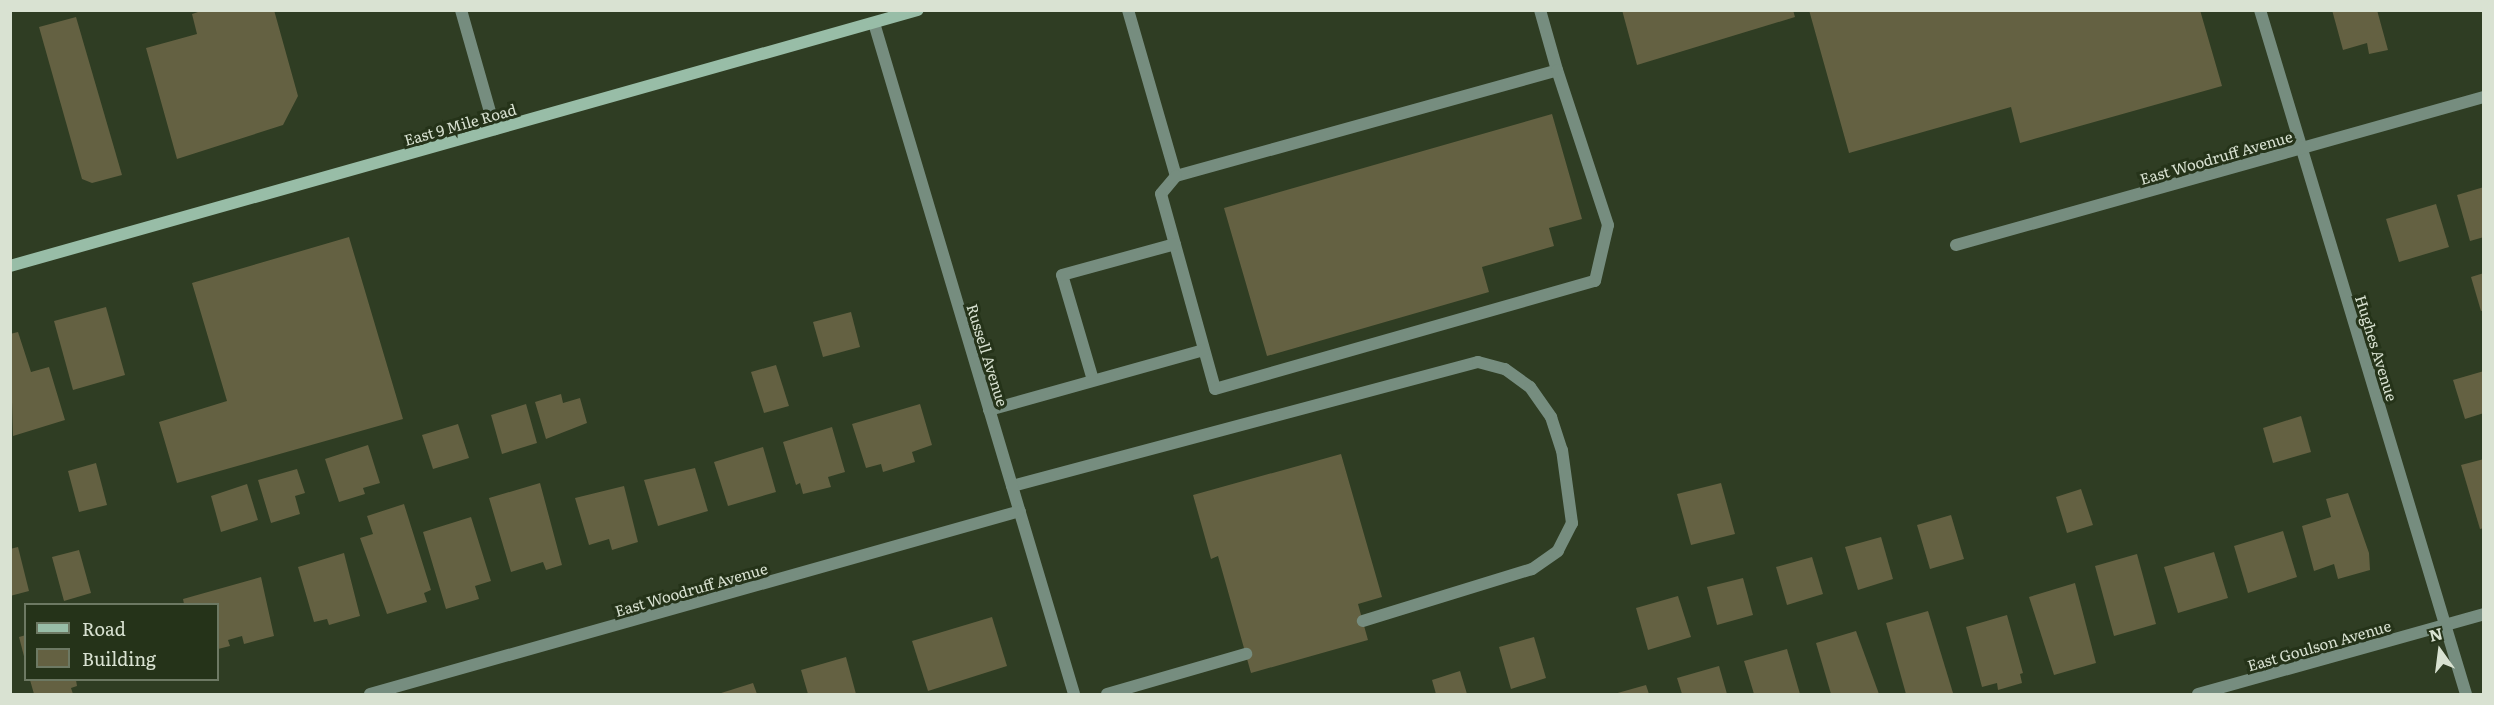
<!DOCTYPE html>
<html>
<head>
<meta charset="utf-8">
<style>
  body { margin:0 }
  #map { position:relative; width:2494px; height:705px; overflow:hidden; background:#2f3d23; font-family:Literata,serif }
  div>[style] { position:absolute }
  .building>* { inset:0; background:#646142 }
  .lane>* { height:12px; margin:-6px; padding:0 6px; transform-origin:6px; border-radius:6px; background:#768d7f }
  .street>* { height:12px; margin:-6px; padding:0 6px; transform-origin:6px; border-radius:6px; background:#768d7f }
  .secondary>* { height:12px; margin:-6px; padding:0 6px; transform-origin:6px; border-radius:6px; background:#98bda7 }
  span { translate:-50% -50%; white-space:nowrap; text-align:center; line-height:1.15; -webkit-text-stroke:6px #253319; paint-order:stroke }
  .street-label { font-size:15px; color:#d9e2d2 }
  .frame { position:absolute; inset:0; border:12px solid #d9e2d2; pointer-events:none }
  .legend { position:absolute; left:24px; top:603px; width:195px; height:78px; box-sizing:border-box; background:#253319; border:2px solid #6d7963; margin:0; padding:8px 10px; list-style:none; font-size:18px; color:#d9e2d2 }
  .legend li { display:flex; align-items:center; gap:12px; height:30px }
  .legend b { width:30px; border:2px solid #6d7963 }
  .north { position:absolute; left:2410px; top:621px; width:60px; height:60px; -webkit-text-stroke:4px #253319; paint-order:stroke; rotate:346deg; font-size:16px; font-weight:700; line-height:24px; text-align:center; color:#d9e2d2 }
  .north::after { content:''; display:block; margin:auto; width:21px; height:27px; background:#d9e2d2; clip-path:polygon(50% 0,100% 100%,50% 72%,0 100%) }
</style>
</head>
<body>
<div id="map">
  <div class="building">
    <div style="clip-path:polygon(204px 10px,274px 10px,298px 96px,283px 125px,177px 159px,146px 48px,197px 34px,192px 14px)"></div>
    <div style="clip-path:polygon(1622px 10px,1793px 10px,1795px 17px,1637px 65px)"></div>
    <div style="clip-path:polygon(1809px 10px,2200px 10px,2222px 86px,2020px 143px,2011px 107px,1849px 153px)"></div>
    <div style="clip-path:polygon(2332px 10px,2377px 10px,2388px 50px,2369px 54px,2367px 43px,2343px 50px)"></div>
    <div style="clip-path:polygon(76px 17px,122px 175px,92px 183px,82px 179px,39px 27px)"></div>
    <div style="clip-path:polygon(1552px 114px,1582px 219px,1549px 228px,1554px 246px,1482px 267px,1489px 292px,1267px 356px,1224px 208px)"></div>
    <div style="clip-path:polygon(2484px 187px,2484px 237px,2470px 241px,2457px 195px)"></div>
    <div style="clip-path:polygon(2436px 204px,2449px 247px,2399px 262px,2386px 219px)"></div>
    <div style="clip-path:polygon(349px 237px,403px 419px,177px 483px,159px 422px,227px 401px,192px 283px)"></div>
    <div style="clip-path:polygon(2484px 273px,2484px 310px,2481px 311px,2471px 277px)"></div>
    <div style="clip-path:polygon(106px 307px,125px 375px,73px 390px,54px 321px)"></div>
    <div style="clip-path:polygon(851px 312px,860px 347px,823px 357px,813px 322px)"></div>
    <div style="clip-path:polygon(18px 332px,31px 372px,49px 367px,65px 420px,13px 436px,10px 334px)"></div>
    <div style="clip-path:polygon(776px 365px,789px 406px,764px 413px,751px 372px)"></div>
    <div style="clip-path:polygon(2484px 371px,2484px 413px,2465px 419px,2453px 380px)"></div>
    <div style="clip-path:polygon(561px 394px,563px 403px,580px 398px,587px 423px,546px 439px,535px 402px)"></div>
    <div style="clip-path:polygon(526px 404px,537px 443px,502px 454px,491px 415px)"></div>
    <div style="clip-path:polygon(920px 404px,932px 445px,912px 452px,915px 462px,883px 472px,881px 464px,866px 468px,852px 424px)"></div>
    <div style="clip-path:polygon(2301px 416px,2311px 452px,2273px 463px,2263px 428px)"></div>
    <div style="clip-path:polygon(458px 424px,469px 458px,433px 469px,422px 435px)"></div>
    <div style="clip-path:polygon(832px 427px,845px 472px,828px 477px,831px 487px,803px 494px,800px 483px,796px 485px,783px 442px)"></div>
    <div style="clip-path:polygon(368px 445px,380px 483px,363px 488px,365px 494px,339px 502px,325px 459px)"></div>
    <div style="clip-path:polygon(763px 447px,776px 492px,728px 506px,714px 462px)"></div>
    <div style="clip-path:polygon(1341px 454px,1382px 597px,1358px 604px,1368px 640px,1251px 673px,1218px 556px,1211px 559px,1193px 495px)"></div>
    <div style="clip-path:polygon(2484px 459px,2484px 528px,2480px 529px,2461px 465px)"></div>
    <div style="clip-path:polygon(96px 463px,107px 505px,79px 512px,68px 471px)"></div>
    <div style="clip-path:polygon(695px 468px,708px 511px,658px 526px,644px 480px)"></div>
    <div style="clip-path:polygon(297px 469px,305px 493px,295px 496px,300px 514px,271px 523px,258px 480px)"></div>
    <div style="clip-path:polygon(540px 483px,562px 565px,546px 570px,543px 562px,511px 572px,489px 498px)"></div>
    <div style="clip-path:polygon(1721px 483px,1735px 534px,1691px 545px,1677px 494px)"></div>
    <div style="clip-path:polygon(247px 484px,258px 520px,221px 532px,211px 496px)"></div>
    <div style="clip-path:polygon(624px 486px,638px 542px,612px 550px,609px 539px,589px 545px,575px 498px)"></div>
    <div style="clip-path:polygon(2081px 489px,2093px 525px,2067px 533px,2056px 497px)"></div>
    <div style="clip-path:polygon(2348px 493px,2369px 553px,2370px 570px,2338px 579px,2334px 564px,2314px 571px,2302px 526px,2331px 517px,2326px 499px)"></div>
    <div style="clip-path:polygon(404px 504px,431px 590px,424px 593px,427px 602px,387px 614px,360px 538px,373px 534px,367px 516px)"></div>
    <div style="clip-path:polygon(1951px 515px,1964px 559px,1930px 569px,1917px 525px)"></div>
    <div style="clip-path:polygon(471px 517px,491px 581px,475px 586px,479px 599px,446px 609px,423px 532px)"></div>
    <div style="clip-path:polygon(2283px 531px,2297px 577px,2248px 593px,2234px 546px)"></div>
    <div style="clip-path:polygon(1881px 537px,1893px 579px,1858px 590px,1845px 547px)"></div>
    <div style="clip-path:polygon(18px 547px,29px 591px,10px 596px,10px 549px)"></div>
    <div style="clip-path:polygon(79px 550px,91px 593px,64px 601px,52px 557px)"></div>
    <div style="clip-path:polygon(2214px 552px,2228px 598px,2178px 613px,2164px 567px)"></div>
    <div style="clip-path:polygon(344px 553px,360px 616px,329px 625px,327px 619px,314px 622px,298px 567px)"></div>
    <div style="clip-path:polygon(2137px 554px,2156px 624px,2114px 636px,2095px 566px)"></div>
    <div style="clip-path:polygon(1812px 557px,1823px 594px,1787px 605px,1776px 567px)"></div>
    <div style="clip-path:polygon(261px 577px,274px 636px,244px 644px,242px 636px,228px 640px,230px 646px,218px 649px,218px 604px,184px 604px,183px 599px)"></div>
    <div style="clip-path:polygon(1743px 578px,1753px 615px,1717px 625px,1707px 587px)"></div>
    <div style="clip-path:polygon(2075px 583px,2096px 663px,2054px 675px,2029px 597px)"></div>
    <div style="clip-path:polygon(1678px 596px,1691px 637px,1648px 650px,1636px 608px)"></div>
    <div style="clip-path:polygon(1928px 611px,1953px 693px,1906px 694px,1886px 623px)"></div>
    <div style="clip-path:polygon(2007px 615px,2023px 673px,2020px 674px,2022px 683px,1998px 690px,1997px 683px,1982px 687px,1966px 627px)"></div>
    <div style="clip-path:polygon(992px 617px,1007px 666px,928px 691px,912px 641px)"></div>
    <div style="clip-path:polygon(1856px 631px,1879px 694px,1831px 694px,1816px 643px)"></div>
    <div style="clip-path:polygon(26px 635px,26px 660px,25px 660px,19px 637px)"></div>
    <div style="clip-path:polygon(1534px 637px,1546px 678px,1511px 689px,1499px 647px)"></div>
    <div style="clip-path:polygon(1787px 649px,1800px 694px,1754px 694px,1744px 661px)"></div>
    <div style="clip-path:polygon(846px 657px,856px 694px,808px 694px,801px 670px)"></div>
    <div style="clip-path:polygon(1719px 666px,1727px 694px,1682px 694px,1677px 678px)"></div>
    <div style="clip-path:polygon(1460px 671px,1467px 694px,1436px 694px,1432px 680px)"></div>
    <div style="clip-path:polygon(30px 680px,76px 680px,77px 686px,71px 688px,73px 694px,34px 694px)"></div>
    <div style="clip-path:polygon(753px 683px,757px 694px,718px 694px)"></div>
    <div style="clip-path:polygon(1646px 685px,1649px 694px,1614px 694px)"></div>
  </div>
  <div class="lane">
    <div style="left:1128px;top:10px;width:173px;rotate:73.9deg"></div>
    <div style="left:1176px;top:176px;width:395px;rotate:-15.5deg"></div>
    <div style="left:1557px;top:70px;width:62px;rotate:-105.8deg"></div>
    <div style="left:1176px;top:176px;width:23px;rotate:130deg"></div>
    <div style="left:1161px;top:194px;width:202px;rotate:74.5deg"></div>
    <div style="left:1215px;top:389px;width:395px;rotate:-15.9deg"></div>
    <div style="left:1595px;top:281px;width:57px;rotate:-76.9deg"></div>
    <div style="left:1608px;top:225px;width:163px;rotate:-108.2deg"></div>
    <div style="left:1093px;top:380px;width:109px;rotate:-106.4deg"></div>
    <div style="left:1062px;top:275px;width:117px;rotate:-15.3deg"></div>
    <div style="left:989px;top:410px;width:223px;rotate:-15.6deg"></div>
    <div style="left:1012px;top:486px;width:482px;rotate:-14.9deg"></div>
    <div style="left:1478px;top:362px;width:28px;rotate:15deg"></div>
    <div style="left:1505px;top:369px;width:31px;rotate:36deg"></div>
    <div style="left:1530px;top:387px;width:37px;rotate:55deg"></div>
    <div style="left:1551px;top:417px;width:35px;rotate:72deg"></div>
    <div style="left:1562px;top:450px;width:74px;rotate:82.2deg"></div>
    <div style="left:1572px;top:523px;width:31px;rotate:117deg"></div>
    <div style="left:1558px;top:551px;width:32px;rotate:145deg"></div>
    <div style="left:1532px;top:569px;width:177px;rotate:162.9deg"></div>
    <div style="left:1107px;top:694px;width:145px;rotate:-16.1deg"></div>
  </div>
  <div class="street">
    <div style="left:461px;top:10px;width:124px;rotate:74.1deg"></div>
    <div style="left:2260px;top:10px;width:714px;rotate:73.24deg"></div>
    <div style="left:874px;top:23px;width:700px;rotate:73.4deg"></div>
    <div style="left:1956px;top:245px;width:548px;rotate:-15.66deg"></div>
    <div style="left:370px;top:694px;width:675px;rotate:-15.72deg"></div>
    <div style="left:2198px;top:694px;width:297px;rotate:-15.6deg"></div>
  </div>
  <div class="secondary">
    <div style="left:10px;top:266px;width:943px;rotate:-15.75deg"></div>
  </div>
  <div class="street-label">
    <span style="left:460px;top:124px;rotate:-16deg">East 9 Mile Road</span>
    <span style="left:2216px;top:157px;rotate:-16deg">East Woodruff Avenue</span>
    <span style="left:2377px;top:348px;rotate:73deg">Hughes Avenue</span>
    <span style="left:988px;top:355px;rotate:73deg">Russell Avenue</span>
    <span style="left:691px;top:589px;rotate:-16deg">East Woodruff Avenue</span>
    <span style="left:2319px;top:645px;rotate:-16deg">East Goulson Avenue</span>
  </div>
  <div class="frame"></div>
  <ul class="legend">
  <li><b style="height:8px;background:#98bda7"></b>Road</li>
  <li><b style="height:16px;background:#646142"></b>Building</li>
  </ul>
  <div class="north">N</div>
</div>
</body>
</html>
